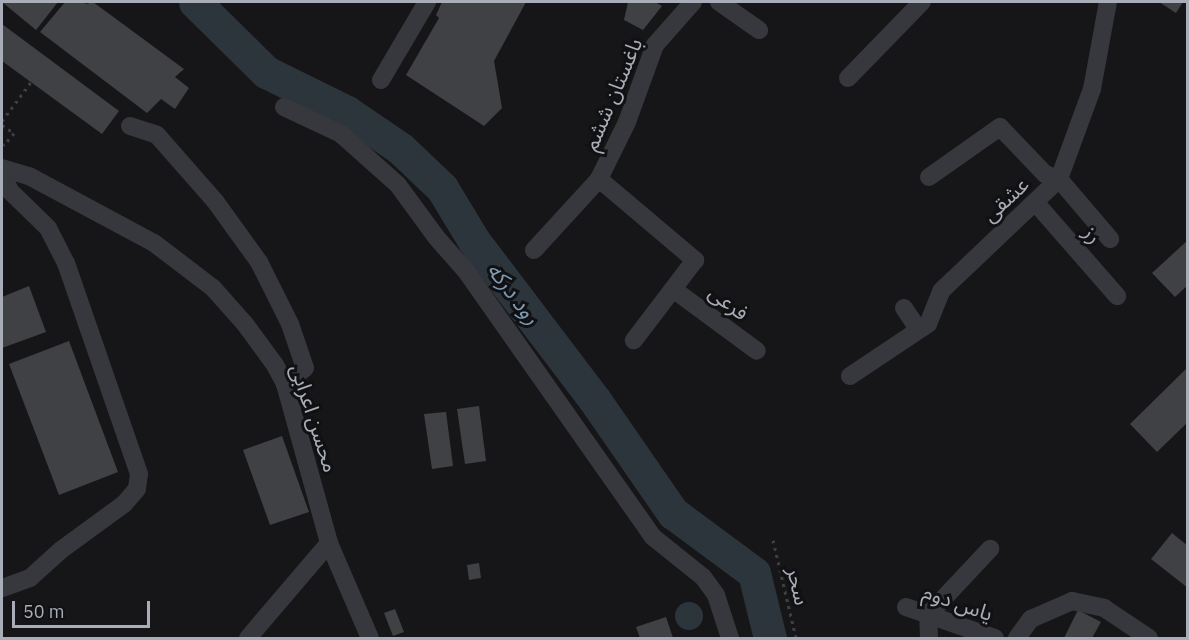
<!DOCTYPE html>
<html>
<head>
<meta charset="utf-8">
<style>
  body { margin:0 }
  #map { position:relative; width:1189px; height:640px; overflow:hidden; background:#161618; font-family:"IBM Plex Sans","Noto Sans Arabic",sans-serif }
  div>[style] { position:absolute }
  .water>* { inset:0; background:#2c353c }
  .round { border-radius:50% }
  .river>* { height:33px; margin:-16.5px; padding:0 16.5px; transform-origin:16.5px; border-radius:16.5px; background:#2c353c }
  .building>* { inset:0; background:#404145 }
  .path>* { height:3px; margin-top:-1.5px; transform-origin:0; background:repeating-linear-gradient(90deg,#3d3f44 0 3px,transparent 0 7.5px) }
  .minor>* { height:18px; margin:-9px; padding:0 9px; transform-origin:9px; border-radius:9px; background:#37383d }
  span { translate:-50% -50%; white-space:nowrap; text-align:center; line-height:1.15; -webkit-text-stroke:6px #111113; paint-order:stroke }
  .street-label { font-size:21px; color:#a8adb8 }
  .water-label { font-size:22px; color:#7f9bb3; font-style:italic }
  .frame { position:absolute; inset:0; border:3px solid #a8adb8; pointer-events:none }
  .scale { position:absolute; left:12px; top:601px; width:138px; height:27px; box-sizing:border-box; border:3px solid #a8adb8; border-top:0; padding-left:8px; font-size:18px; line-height:21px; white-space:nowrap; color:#a8adb8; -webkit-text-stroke:4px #111113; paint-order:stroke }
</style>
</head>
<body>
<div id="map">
  <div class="water">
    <div class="round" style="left:675px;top:602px;width:28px;height:28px"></div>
  </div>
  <div class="river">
    <div style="left:195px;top:2px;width:100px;rotate:44.6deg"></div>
    <div style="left:266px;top:72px;width:90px;rotate:26.3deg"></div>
    <div style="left:347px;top:112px;width:65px;rotate:34.4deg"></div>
    <div style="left:401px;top:149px;width:57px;rotate:43.6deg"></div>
    <div style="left:442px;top:188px;width:62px;rotate:58.9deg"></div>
    <div style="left:474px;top:241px;width:198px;rotate:52.8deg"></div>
    <div style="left:594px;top:399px;width:139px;rotate:55.3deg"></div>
    <div style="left:673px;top:513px;width:101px;rotate:36.5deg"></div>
    <div style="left:754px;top:573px;width:67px;rotate:76.2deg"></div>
  </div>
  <div class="building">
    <div style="clip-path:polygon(2px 2px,58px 2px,36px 30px)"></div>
    <div style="clip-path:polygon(65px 2px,83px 2px,86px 4px,93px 2px,184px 69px,175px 77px,189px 88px,175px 109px,161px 99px,147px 113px,40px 32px)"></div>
    <div style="clip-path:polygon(442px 2px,526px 2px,494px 61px,502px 108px,484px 126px,406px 75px,439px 18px,436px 15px)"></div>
    <div style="clip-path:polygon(628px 2px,655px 2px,662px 6px,643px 30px,624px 20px)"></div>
    <div style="clip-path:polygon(1159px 2px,1183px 2px,1176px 13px)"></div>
    <div style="clip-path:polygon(2px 24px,119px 111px,102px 134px,2px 61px)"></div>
    <div style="clip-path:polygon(1188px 240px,1188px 285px,1175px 297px,1152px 273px)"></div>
    <div style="clip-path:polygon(29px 286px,46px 332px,2px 348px,2px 297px)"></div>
    <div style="clip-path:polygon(69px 341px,118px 472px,59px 495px,9px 364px)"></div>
    <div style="clip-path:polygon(1188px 367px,1188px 422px,1157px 452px,1130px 424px)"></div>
    <div style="clip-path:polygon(479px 406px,486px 461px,465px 464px,457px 409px)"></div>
    <div style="clip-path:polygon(446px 412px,453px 466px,432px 469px,424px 414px)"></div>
    <div style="clip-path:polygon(282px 436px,309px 512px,270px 525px,243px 450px)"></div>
    <div style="clip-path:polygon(1172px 533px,1188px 546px,1188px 588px,1151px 559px)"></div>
    <div style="clip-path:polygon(479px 563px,481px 578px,469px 580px,467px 565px)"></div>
    <div style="clip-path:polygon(395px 609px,404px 632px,393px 636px,384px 613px)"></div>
    <div style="clip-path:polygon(1078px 610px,1101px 622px,1092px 638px,1064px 638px)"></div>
    <div style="clip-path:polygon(666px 617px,673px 638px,640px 638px,636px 627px)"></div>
  </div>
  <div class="path">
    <div style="left:2px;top:121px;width:49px;rotate:-53.4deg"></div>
    <div style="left:2px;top:125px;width:14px;rotate:34deg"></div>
    <div style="left:14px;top:133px;width:16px;rotate:130deg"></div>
    <div style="left:4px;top:145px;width:2px;rotate:-153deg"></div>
    <div style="left:773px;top:540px;width:101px;rotate:76.8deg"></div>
  </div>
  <div class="minor">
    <div style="left:719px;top:2px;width:49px;rotate:35deg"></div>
    <div style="left:848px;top:78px;width:106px;rotate:-45.8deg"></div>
    <div style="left:381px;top:80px;width:91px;rotate:-59.5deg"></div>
    <div style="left:284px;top:107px;width:63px;rotate:25.3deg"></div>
    <div style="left:341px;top:134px;width:76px;rotate:41.8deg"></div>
    <div style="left:398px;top:185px;width:64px;rotate:53.8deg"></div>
    <div style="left:436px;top:237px;width:45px;rotate:48.6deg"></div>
    <div style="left:466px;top:271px;width:325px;rotate:54.9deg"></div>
    <div style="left:653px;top:537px;width:64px;rotate:38.7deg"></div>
    <div style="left:703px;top:577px;width:22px;rotate:54deg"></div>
    <div style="left:716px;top:595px;width:45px;rotate:72deg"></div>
    <div style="left:130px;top:126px;width:28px;rotate:18deg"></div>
    <div style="left:157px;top:135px;width:88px;rotate:48.7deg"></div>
    <div style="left:215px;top:201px;width:75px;rotate:54.2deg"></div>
    <div style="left:259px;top:262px;width:69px;rotate:63.4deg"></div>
    <div style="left:290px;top:324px;width:46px;rotate:71.2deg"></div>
    <div style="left:305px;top:368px;width:26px;rotate:141deg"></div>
    <div style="left:2px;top:168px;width:28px;rotate:17deg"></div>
    <div style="left:29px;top:176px;width:142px;rotate:28.2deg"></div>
    <div style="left:154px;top:243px;width:74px;rotate:37.3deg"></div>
    <div style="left:213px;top:288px;width:48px;rotate:48.4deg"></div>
    <div style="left:245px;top:324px;width:51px;rotate:53.8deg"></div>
    <div style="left:275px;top:365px;width:21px;rotate:62deg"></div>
    <div style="left:285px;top:384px;width:165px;rotate:74.5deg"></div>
    <div style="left:329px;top:543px;width:103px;rotate:66.7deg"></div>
    <div style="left:2px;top:173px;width:20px;rotate:66deg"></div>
    <div style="left:10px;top:191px;width:53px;rotate:44.2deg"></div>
    <div style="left:48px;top:228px;width:39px;rotate:63deg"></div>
    <div style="left:66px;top:263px;width:223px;rotate:70.9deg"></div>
    <div style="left:139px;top:474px;width:15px;rotate:98deg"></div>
    <div style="left:137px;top:489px;width:20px;rotate:131deg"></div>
    <div style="left:124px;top:504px;width:78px;rotate:143.9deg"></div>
    <div style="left:61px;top:550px;width:42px;rotate:137.9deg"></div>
    <div style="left:30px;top:578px;width:30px;rotate:160deg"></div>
    <div style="left:929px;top:177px;width:87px;rotate:-35.2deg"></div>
    <div style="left:1000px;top:127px;width:65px;rotate:46.2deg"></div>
    <div style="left:1045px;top:174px;width:15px;rotate:20deg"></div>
    <div style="left:1059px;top:179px;width:79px;rotate:49.6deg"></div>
    <div style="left:599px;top:179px;width:126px;rotate:40.2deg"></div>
    <div style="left:695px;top:260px;width:101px;rotate:127.3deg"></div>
    <div style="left:1035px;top:202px;width:125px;rotate:48.9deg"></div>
    <div style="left:534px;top:250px;width:96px;rotate:-47.5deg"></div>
    <div style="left:599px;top:179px;width:64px;rotate:-63.8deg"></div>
    <div style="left:627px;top:122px;width:82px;rotate:-70deg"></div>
    <div style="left:655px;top:45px;width:57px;rotate:-48.5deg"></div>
    <div style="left:673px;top:289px;width:104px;rotate:36.4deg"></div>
    <div style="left:904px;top:308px;width:25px;rotate:56deg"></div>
    <div style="left:850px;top:376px;width:94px;rotate:-33.7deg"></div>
    <div style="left:928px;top:324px;width:35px;rotate:-68deg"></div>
    <div style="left:941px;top:291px;width:163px;rotate:-43.5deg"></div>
    <div style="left:1059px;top:179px;width:96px;rotate:-69.9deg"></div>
    <div style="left:1092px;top:89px;width:88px;rotate:-79.6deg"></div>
    <div style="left:906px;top:607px;width:94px;rotate:19.2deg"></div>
    <div style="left:248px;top:638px;width:125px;rotate:-49.5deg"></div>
    <div style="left:929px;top:638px;width:23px;rotate:-92deg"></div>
    <div style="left:928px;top:615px;width:91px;rotate:-46.8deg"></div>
    <div style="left:1017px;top:638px;width:24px;rotate:-54deg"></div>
    <div style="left:1031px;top:619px;width:45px;rotate:-23.7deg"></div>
    <div style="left:1072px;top:601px;width:33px;rotate:12deg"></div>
    <div style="left:1104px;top:608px;width:54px;rotate:33.7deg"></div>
  </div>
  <div class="street-label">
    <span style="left:612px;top:94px;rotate:-67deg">باغستان ششم</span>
    <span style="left:1005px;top:199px;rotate:-43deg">عشقی</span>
    <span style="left:1093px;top:234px;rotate:49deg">رز</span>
    <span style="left:729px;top:302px;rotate:37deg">فرعی</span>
    <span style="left:315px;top:418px;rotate:72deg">محسن اعرابی</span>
    <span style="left:799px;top:586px;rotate:77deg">سحر</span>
    <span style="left:958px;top:602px;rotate:19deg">یاس دوم</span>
  </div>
  <div class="water-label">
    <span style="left:514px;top:293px;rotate:53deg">رود درکه</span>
  </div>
  <div class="frame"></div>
  <div class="scale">50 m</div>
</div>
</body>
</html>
